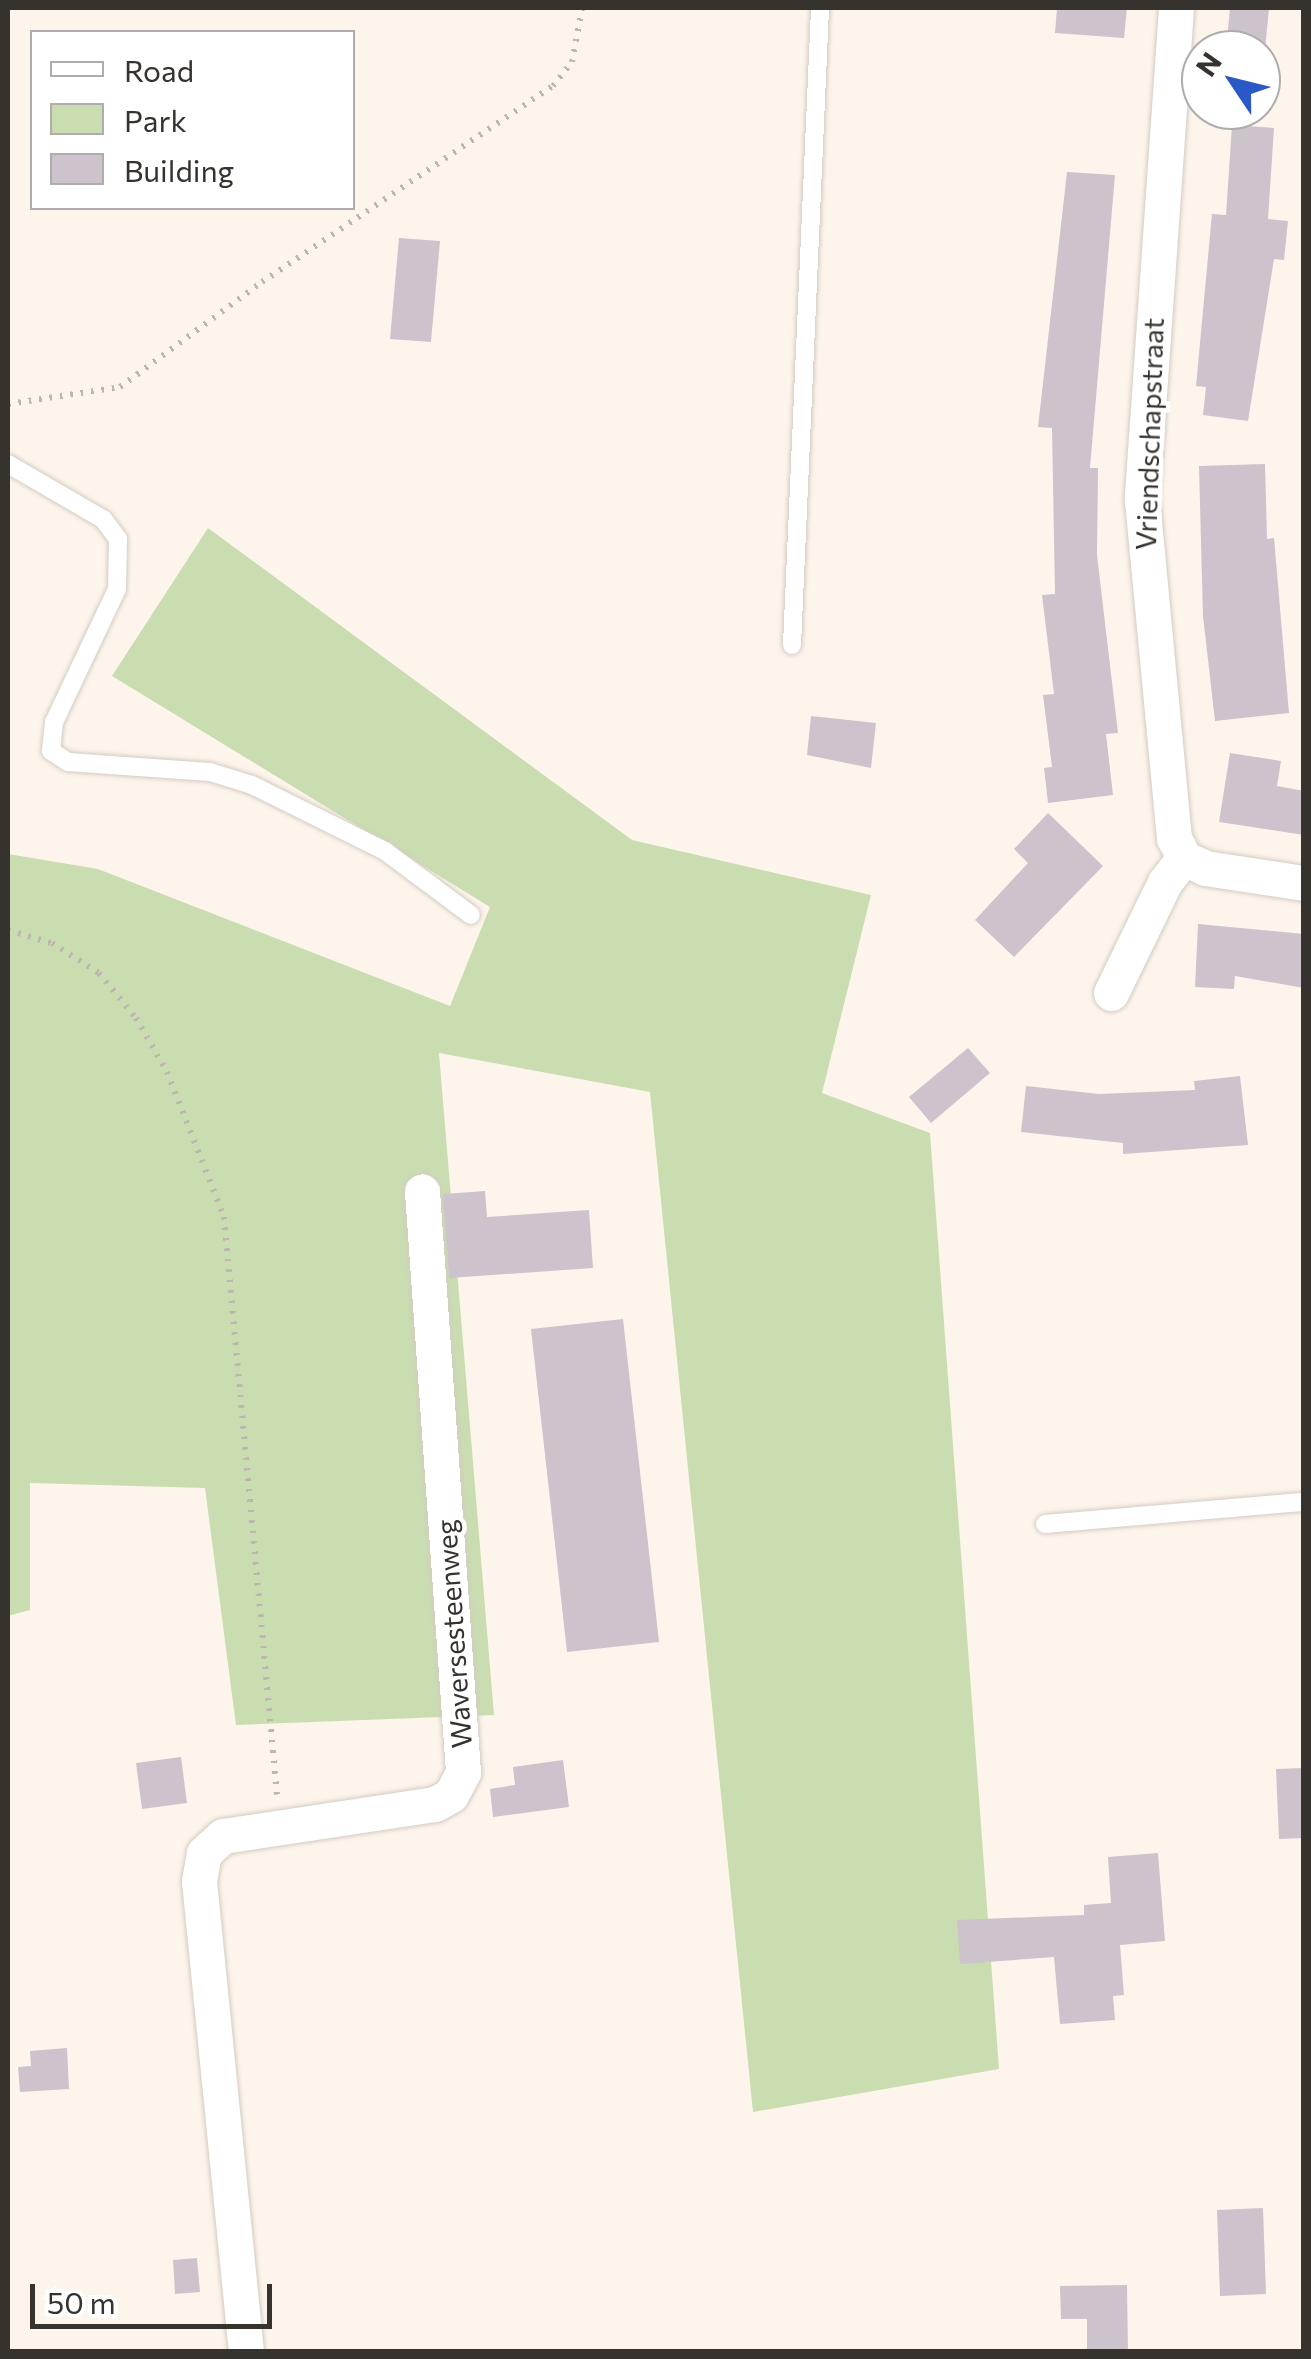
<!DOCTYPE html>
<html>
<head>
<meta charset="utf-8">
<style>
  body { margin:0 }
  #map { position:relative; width:1311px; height:2359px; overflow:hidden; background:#fdf5ec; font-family:Commissioner,sans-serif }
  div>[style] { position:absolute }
  .green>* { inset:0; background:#caddb1 }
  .building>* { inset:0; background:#ccc3cc }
  .path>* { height:6px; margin-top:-3px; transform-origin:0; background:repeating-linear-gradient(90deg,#bdb6af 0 2.5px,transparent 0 10.5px) }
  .roads { filter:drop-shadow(0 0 2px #d3cbc2) drop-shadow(0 0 2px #d3cbc2) }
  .service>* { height:18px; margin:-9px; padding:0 9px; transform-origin:9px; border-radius:9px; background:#fff }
  .minor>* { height:35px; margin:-17.5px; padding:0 17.5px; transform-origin:17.5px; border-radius:17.5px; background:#fff }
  span { translate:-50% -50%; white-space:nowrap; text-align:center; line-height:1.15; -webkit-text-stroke:9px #fff; paint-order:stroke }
  .street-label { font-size:28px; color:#36332f }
  .frame { position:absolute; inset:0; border:10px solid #36332f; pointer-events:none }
  .legend { position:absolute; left:30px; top:30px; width:325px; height:180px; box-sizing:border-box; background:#fff; border:2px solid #afadac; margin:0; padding:12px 18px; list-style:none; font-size:30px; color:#36332f }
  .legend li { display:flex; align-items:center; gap:20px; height:50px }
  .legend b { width:50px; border:2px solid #afadac }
  .north { position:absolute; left:1181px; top:30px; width:100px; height:100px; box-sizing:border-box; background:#fff; border:2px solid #afadac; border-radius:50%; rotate:305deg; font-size:28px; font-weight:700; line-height:40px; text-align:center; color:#36332f }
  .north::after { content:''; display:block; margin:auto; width:35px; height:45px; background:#2b58c7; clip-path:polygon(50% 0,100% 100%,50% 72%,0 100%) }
  .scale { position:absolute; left:30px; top:2284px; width:242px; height:45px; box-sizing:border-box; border:5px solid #36332f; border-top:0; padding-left:12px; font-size:30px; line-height:35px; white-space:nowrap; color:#36332f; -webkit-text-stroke:8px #fff; paint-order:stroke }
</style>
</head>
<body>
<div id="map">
  <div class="green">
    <div style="clip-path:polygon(208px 528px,632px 840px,871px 895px,822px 1093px,930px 1133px,999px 2069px,753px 2112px,650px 1092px,439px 1053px,494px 1715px,236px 1725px,205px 1488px,30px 1483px,30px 1610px,8px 1616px,8px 854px,98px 869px,450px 1006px,490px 907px,112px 676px)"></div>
  </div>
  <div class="building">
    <div style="clip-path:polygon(1057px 8px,1127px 8px,1124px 38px,1055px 33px)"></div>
    <div style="clip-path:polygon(1230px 8px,1269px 8px,1265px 50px,1226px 50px)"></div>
    <div style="clip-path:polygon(1232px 125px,1274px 128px,1268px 219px,1288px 221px,1284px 260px,1274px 259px,1248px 421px,1203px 415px,1206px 387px,1196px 386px,1212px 214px,1226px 215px)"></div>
    <div style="clip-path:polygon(1067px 172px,1115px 175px,1090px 468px,1098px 468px,1097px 555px,1118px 733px,1106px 734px,1113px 795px,1048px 803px,1044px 768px,1052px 767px,1043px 695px,1054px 694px,1042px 595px,1055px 594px,1052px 428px,1038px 427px)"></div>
    <div style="clip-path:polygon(399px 238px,440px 241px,431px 342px,390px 339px)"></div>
    <div style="clip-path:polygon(1265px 464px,1267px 539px,1274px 538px,1289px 713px,1215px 721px,1203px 616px,1199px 466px)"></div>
    <div style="clip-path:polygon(811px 716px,876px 723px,871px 768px,807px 755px)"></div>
    <div style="clip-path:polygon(1230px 753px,1281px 761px,1277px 786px,1304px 791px,1304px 835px,1219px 822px)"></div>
    <div style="clip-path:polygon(1048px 813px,1103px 866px,1014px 957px,975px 920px,1028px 863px,1014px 849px)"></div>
    <div style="clip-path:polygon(1198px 924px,1304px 934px,1304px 988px,1235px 976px,1234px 989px,1195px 987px)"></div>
    <div style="clip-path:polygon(968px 1048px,990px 1073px,931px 1123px,909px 1097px)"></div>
    <div style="clip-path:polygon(1240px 1076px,1248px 1145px,1123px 1154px,1123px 1143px,1021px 1132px,1026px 1086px,1099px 1094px,1195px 1090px,1194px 1081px)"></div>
    <div style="clip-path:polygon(485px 1191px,487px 1217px,589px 1210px,593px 1268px,449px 1278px,443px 1194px)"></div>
    <div style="clip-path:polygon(623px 1319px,659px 1642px,567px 1652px,531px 1329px)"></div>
    <div style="clip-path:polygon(181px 1757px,187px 1803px,142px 1809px,136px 1763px)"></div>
    <div style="clip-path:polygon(563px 1760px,569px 1807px,493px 1817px,490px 1789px,515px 1785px,513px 1767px)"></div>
    <div style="clip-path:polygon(1304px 1768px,1304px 1838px,1279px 1839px,1276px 1769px)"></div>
    <div style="clip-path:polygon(1158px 1853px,1165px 1941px,1120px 1945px,1124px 1995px,1113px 1996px,1115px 2020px,1060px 2024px,1054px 1957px,960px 1964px,957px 1920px,1084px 1915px,1084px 1905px,1111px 1903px,1108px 1857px)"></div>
    <div style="clip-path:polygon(67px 2048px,69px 2089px,20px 2092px,18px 2067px,31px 2066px,30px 2051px)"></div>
    <div style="clip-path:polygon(1263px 2208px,1266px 2294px,1220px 2296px,1217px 2210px)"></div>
    <div style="clip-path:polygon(197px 2258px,200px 2292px,175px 2294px,173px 2260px)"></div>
    <div style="clip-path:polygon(1127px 2285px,1128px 2352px,1087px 2352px,1087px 2319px,1061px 2319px,1060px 2286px)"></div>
  </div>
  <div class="path">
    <div style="left:8px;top:404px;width:113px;rotate:-8.6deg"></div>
    <div style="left:120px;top:387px;width:177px;rotate:-36.5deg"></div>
    <div style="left:262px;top:282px;width:351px;rotate:-34deg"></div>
    <div style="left:553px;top:86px;width:31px;rotate:-52deg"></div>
    <div style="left:572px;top:62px;width:55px;rotate:-79.5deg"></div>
    <div style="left:8px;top:930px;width:46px;rotate:16.5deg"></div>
    <div style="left:52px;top:943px;width:56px;rotate:32.6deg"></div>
    <div style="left:99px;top:973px;width:58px;rotate:50.6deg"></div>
    <div style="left:136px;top:1018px;width:62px;rotate:60.1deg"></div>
    <div style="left:167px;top:1072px;width:156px;rotate:68.5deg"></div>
    <div style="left:224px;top:1217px;width:580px;rotate:84.76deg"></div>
  </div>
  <div class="roads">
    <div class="service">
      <div style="left:8px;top:464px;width:110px;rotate:30.1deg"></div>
      <div style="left:103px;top:519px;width:25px;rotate:53deg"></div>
      <div style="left:118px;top:539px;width:50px;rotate:91.1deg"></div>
      <div style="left:117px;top:589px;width:147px;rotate:115.3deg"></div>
      <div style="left:54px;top:722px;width:29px;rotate:96deg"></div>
      <div style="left:51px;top:751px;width:20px;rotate:33deg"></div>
      <div style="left:68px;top:762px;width:142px;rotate:4deg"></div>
      <div style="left:210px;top:772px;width:44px;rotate:17.2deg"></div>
      <div style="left:252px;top:785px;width:148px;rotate:26.4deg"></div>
      <div style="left:385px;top:851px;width:107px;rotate:36.7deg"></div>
      <div style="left:792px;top:645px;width:638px;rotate:-87.48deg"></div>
      <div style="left:1045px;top:1524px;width:260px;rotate:-4.9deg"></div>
    </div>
    <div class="minor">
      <div style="left:1176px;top:8px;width:493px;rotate:94deg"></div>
      <div style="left:1142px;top:500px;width:340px;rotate:84.6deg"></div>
      <div style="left:1174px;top:838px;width:22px;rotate:63deg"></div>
      <div style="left:1184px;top:858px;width:23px;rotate:25deg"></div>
      <div style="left:1205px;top:868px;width:100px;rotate:8.6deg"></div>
      <div style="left:1111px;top:993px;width:123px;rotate:-64.1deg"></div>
      <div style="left:1165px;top:882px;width:31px;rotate:-52deg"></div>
      <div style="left:246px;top:2352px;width:473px;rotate:-95.7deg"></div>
      <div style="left:199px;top:1881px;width:28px;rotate:-80deg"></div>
      <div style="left:204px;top:1853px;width:25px;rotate:-42deg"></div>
      <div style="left:223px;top:1836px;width:214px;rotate:-8.6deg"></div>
      <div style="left:435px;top:1804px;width:18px;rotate:-29deg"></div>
      <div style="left:451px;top:1795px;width:26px;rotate:-62deg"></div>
      <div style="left:463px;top:1772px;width:582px;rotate:-94.04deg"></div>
    </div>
  </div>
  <div class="street-label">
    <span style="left:1149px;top:434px;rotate:-88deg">Vriendschapstraat</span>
    <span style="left:453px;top:1634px;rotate:-94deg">Waversesteenweg</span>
  </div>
  <div class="frame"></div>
  <ul class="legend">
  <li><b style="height:12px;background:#fff"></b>Road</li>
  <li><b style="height:28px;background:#caddb1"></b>Park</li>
  <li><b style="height:28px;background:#ccc3cc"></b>Building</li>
  </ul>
  <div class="north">N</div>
  <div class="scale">50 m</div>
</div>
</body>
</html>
